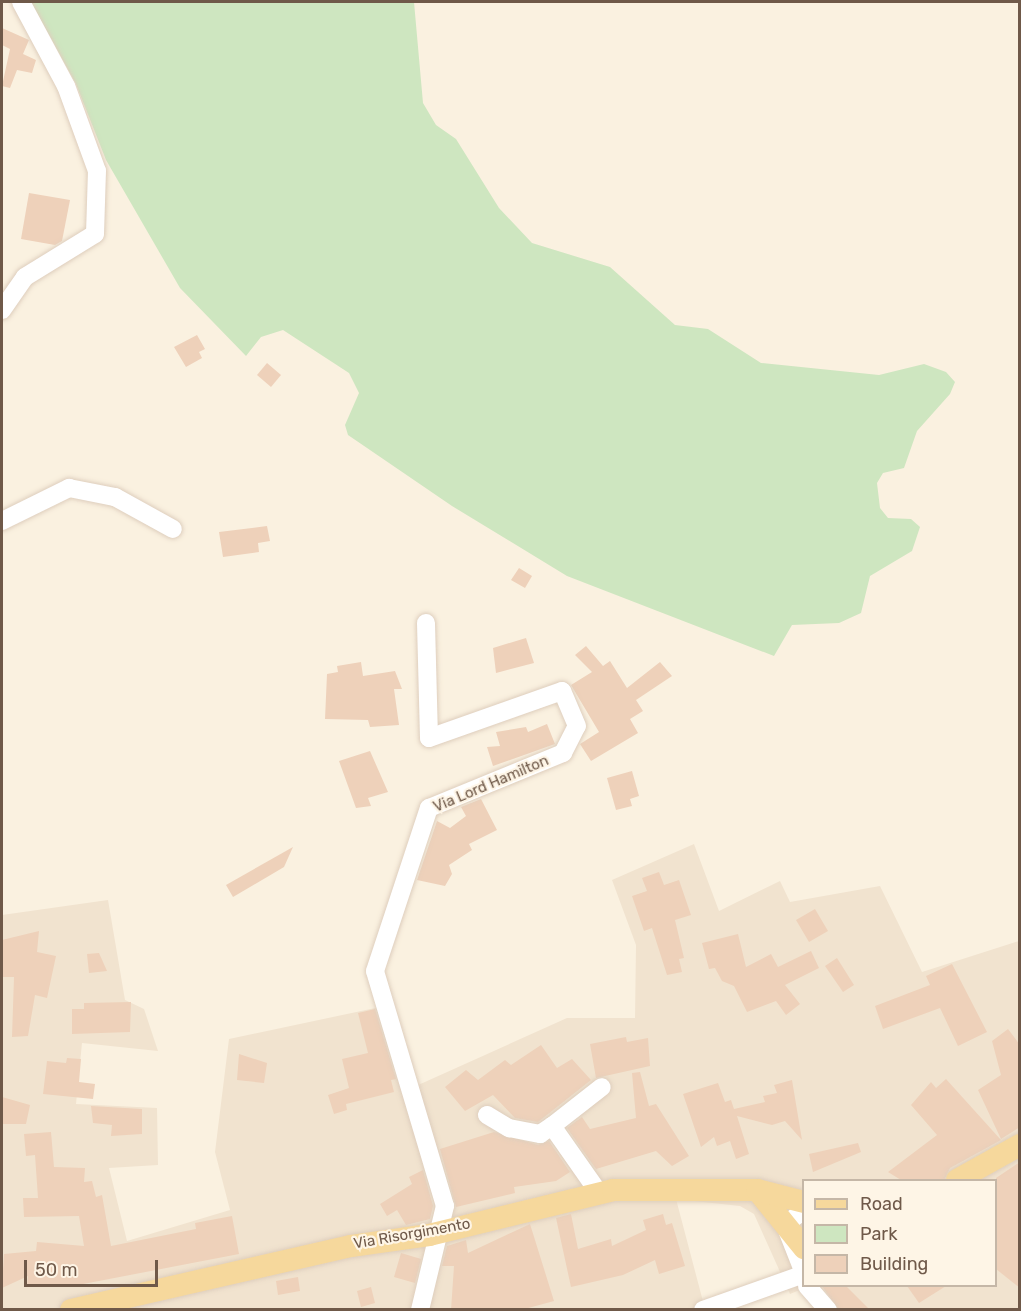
<!DOCTYPE html>
<html>
<head>
<meta charset="utf-8">
<style>
  body { margin:0 }
  #map { position:relative; width:1021px; height:1311px; overflow:hidden; background:#faf1e0; font-family:Rubik,sans-serif }
  div>[style] { position:absolute }
  .residential>* { inset:0; background:#f1e3cf }
  .green>* { inset:0; background:#cee6c0 }
  .building>* { inset:0; background:#eed1ba }
  .roads { filter:drop-shadow(0 0 2px #decebd) drop-shadow(0 0 2px #decebd) }
  .minor>* { height:18px; margin:-9px; padding:0 9px; transform-origin:9px; border-radius:9px; background:#fff }
  .major>* { height:22px; margin:-11px; padding:0 11px; transform-origin:11px; border-radius:11px; background:#f6d89c }
  span { translate:-50% -50%; white-space:nowrap; text-align:center; line-height:1.15; -webkit-text-stroke:4.5px #fef5e6; paint-order:stroke }
  .street-label { font-size:15px; color:#6f5949 }
  .frame { position:absolute; inset:0; border:3px solid #6f5949; pointer-events:none }
  .legend { position:absolute; left:802px; top:1179px; width:195px; height:108px; box-sizing:border-box; background:#fef5e6; border:2px solid #c5b7a7; margin:0; padding:8px 10px; list-style:none; font-size:18px; color:#6f5949 }
  .legend li { display:flex; align-items:center; gap:12px; height:30px }
  .legend b { width:30px; border:2px solid #c5b7a7 }
  .scale { position:absolute; left:24px; top:1260px; width:134px; height:27px; box-sizing:border-box; border:3px solid #6f5949; border-top:0; padding-left:8px; font-size:18px; line-height:21px; white-space:nowrap; color:#6f5949; -webkit-text-stroke:4px #fef5e6; paint-order:stroke }
</style>
</head>
<body>
<div id="map">
  <div class="residential">
    <div style="clip-path:polygon(evenodd,694px 844px,719px 911px,780px 881px,790px 902px,880px 886px,922px 972px,1019px 941px,1019px 1309px,817px 1309px,802px 1289px,790px 1294px,754px 1214px,740px 1206px,676px 1199px,705px 1309px,2px 1309px,2px 915px,108px 900px,125px 1000px,144px 1009px,158px 1051px,82px 1043px,76px 1104px,157px 1108px,158px 1165px,109px 1168px,127px 1241px,230px 1210px,215px 1152px,229px 1039px,380px 1007px,416px 1086px,567px 1018px,635px 1018px,636px 945px,612px 880px,694px 844px,804px 1180px,996px 1180px,996px 1286px,804px 1286px,804px 1180px)"></div>
  </div>
  <div class="green">
    <div style="clip-path:polygon(31px 2px,414px 2px,423px 103px,436px 125px,456px 139px,499px 208px,532px 243px,610px 267px,675px 325px,708px 329px,761px 363px,879px 375px,924px 364px,946px 372px,955px 382px,950px 394px,917px 431px,904px 468px,883px 473px,877px 483px,880px 508px,888px 518px,911px 519px,920px 527px,912px 551px,870px 576px,861px 613px,839px 623px,792px 625px,774px 656px,567px 576px,452px 506px,348px 435px,345px 425px,359px 393px,349px 373px,283px 330px,261px 337px,246px 356px,180px 288px,106px 160px,76px 84px)"></div>
  </div>
  <div class="building">
    <div style="clip-path:polygon(2px 28px,29px 40px,23px 54px,36px 60px,32px 73px,17px 70px,10px 88px,2px 86px,10px 49px,2px 45px)"></div>
    <div style="clip-path:polygon(29px 193px,70px 200px,62px 241px,55px 245px,21px 239px)"></div>
    <div style="clip-path:polygon(197px 335px,205px 349px,199px 352px,202px 358px,186px 367px,174px 347px)"></div>
    <div style="clip-path:polygon(267px 363px,281px 375px,271px 387px,257px 375px)"></div>
    <div style="clip-path:polygon(267px 526px,270px 541px,258px 543px,259px 552px,223px 557px,219px 532px)"></div>
    <div style="clip-path:polygon(519px 568px,532px 576px,525px 588px,511px 580px)"></div>
    <div style="clip-path:polygon(526px 638px,534px 663px,496px 673px,493px 648px)"></div>
    <div style="clip-path:polygon(586px 646px,603px 666px,610px 661px,627px 688px,660px 662px,672px 676px,636px 700px,643px 711px,630px 719px,638px 733px,591px 761px,580px 744px,599px 732px,571px 685px,592px 672px,575px 655px)"></div>
    <div style="clip-path:polygon(361px 662px,363px 676px,395px 671px,402px 689px,394px 689px,399px 725px,370px 727px,368px 720px,325px 719px,327px 674px,338px 672px,337px 666px)"></div>
    <div style="clip-path:polygon(547px 724px,555px 744px,493px 766px,487px 747px,500px 746px,496px 732px,526px 727px,528px 732px)"></div>
    <div style="clip-path:polygon(370px 751px,388px 792px,368px 798px,371px 806px,356px 808px,339px 761px)"></div>
    <div style="clip-path:polygon(632px 771px,639px 796px,630px 799px,632px 806px,616px 810px,607px 778px)"></div>
    <div style="clip-path:polygon(481px 799px,497px 830px,469px 844px,472px 850px,449px 865px,452px 874px,445px 886px,417px 880px,437px 821px,450px 828px,466px 816px,461px 807px)"></div>
    <div style="clip-path:polygon(293px 847px,284px 867px,233px 897px,226px 885px)"></div>
    <div style="clip-path:polygon(659px 872px,664px 885px,679px 880px,691px 915px,675px 920px,684px 958px,679px 959px,682px 972px,667px 975px,652px 928px,644px 931px,632px 896px,647px 891px,642px 878px)"></div>
    <div style="clip-path:polygon(815px 909px,828px 931px,809px 942px,796px 920px)"></div>
    <div style="clip-path:polygon(39px 931px,37px 952px,56px 956px,47px 998px,35px 995px,28px 1036px,12px 1037px,14px 977px,2px 977px,2px 940px)"></div>
    <div style="clip-path:polygon(738px 934px,746px 967px,771px 954px,778px 967px,811px 951px,819px 968px,785px 985px,800px 1004px,786px 1015px,776px 1001px,747px 1012px,734px 986px,722px 981px,715px 968px,709px 969px,702px 943px)"></div>
    <div style="clip-path:polygon(99px 953px,107px 971px,89px 973px,87px 954px)"></div>
    <div style="clip-path:polygon(837px 958px,854px 985px,843px 992px,825px 966px)"></div>
    <div style="clip-path:polygon(952px 964px,987px 1032px,958px 1046px,940px 1008px,883px 1029px,875px 1006px,930px 985px,926px 976px)"></div>
    <div style="clip-path:polygon(131px 1002px,130px 1032px,72px 1034px,72px 1009px,84px 1009px,84px 1003px)"></div>
    <div style="clip-path:polygon(375px 1009px,396px 1079px,391px 1080px,394px 1092px,346px 1104px,347px 1110px,334px 1114px,328px 1095px,349px 1088px,342px 1059px,368px 1053px,358px 1013px)"></div>
    <div style="clip-path:polygon(1008px 1029px,1020px 1045px,1020px 1127px,1001px 1139px,978px 1090px,1001px 1075px,992px 1041px)"></div>
    <div style="clip-path:polygon(626px 1037px,627px 1042px,648px 1038px,650px 1066px,596px 1078px,590px 1044px)"></div>
    <div style="clip-path:polygon(541px 1045px,557px 1068px,572px 1059px,591px 1080px,538px 1122px,515px 1118px,493px 1095px,465px 1111px,445px 1087px,466px 1070px,478px 1080px,505px 1060px,511px 1065px)"></div>
    <div style="clip-path:polygon(239px 1054px,267px 1063px,264px 1083px,237px 1080px)"></div>
    <div style="clip-path:polygon(67px 1058px,81px 1059px,79px 1082px,95px 1084px,93px 1099px,43px 1094px,47px 1061px,66px 1063px)"></div>
    <div style="clip-path:polygon(640px 1072px,649px 1106px,656px 1104px,689px 1156px,672px 1166px,656px 1151px,596px 1169px,567px 1128px,582px 1117px,590px 1129px,636px 1118px,632px 1073px)"></div>
    <div style="clip-path:polygon(946px 1079px,1001px 1140px,950px 1168px,944px 1180px,901px 1180px,888px 1172px,937px 1135px,911px 1105px,931px 1082px,936px 1088px)"></div>
    <div style="clip-path:polygon(792px 1080px,802px 1140px,785px 1121px,772px 1125px,737px 1116px,749px 1154px,736px 1159px,730px 1141px,717px 1146px,714px 1137px,701px 1147px,683px 1094px,718px 1083px,725px 1102px,731px 1100px,734px 1109px,765px 1102px,763px 1096px,777px 1093px,774px 1085px)"></div>
    <div style="clip-path:polygon(2px 1097px,30px 1105px,26px 1124px,2px 1124px)"></div>
    <div style="clip-path:polygon(91px 1106px,142px 1109px,142px 1134px,111px 1136px,112px 1125px,93px 1123px)"></div>
    <div style="clip-path:polygon(51px 1132px,54px 1167px,85px 1168px,84px 1182px,92px 1181px,96px 1197px,102px 1195px,111px 1246px,196px 1229px,195px 1223px,232px 1216px,239px 1254px,78px 1285px,27px 1286px,28px 1276px,2px 1288px,4px 1254px,36px 1251px,37px 1242px,84px 1246px,79px 1216px,24px 1217px,23px 1198px,38px 1198px,35px 1155px,26px 1156px,24px 1134px)"></div>
    <div style="clip-path:polygon(494px 1132px,538px 1145px,549px 1141px,570px 1172px,556px 1181px,514px 1187px,515px 1193px,456px 1207px,440px 1149px)"></div>
    <div style="clip-path:polygon(858px 1143px,861px 1152px,813px 1172px,809px 1154px)"></div>
    <div style="clip-path:polygon(1020px 1162px,1020px 1288px,996px 1269px,996px 1178px)"></div>
    <div style="clip-path:polygon(423px 1170px,433px 1206px,430px 1219px,406px 1225px,397px 1210px,387px 1216px,380px 1204px,412px 1184px,409px 1177px)"></div>
    <div style="clip-path:polygon(571px 1214px,578px 1249px,611px 1239px,612px 1246px,646px 1230px,643px 1220px,663px 1214px,666px 1225px,672px 1223px,685px 1266px,659px 1274px,655px 1260px,623px 1275px,571px 1287px,556px 1218px)"></div>
    <div style="clip-path:polygon(530px 1224px,554px 1301px,521px 1310px,451px 1310px,454px 1266px,442px 1266px,447px 1246px,466px 1240px,468px 1253px)"></div>
    <div style="clip-path:polygon(401px 1253px,421px 1259px,415px 1283px,394px 1277px)"></div>
    <div style="clip-path:polygon(298px 1277px,300px 1291px,278px 1295px,276px 1281px)"></div>
    <div style="clip-path:polygon(822px 1286px,846px 1286px,870px 1310px,839px 1310px)"></div>
    <div style="clip-path:polygon(907px 1286px,946px 1286px,919px 1303px)"></div>
    <div style="clip-path:polygon(371px 1287px,375px 1303px,361px 1307px,357px 1291px)"></div>
  </div>
  <div class="roads">
    <div class="minor">
      <div style="left:2px;top:310px;width:40px;rotate:-55.1deg"></div>
      <div style="left:25px;top:277px;width:82px;rotate:-31.6deg"></div>
      <div style="left:95px;top:234px;width:63px;rotate:-88.2deg"></div>
      <div style="left:97px;top:171px;width:90px;rotate:-110deg"></div>
      <div style="left:66px;top:86px;width:95px;rotate:-118.2deg"></div>
      <div style="left:2px;top:521px;width:75px;rotate:-26.2deg"></div>
      <div style="left:69px;top:488px;width:47px;rotate:11.1deg"></div>
      <div style="left:115px;top:497px;width:66px;rotate:28.9deg"></div>
      <div style="left:487px;top:1115px;width:26px;rotate:31deg"></div>
      <div style="left:509px;top:1128px;width:32px;rotate:11deg"></div>
      <div style="left:540px;top:1134px;width:14px;rotate:-34deg"></div>
      <div style="left:599px;top:1193px;width:82px;rotate:-125deg"></div>
      <div style="left:552px;top:1126px;width:63px;rotate:-38deg"></div>
      <div style="left:804px;top:1210px;width:24px;rotate:142deg"></div>
      <div style="left:785px;top:1225px;width:52px;rotate:68.4deg"></div>
      <div style="left:807px;top:1286px;width:32px;rotate:49deg"></div>
      <div style="left:420px;top:1310px;width:107px;rotate:-76.5deg"></div>
      <div style="left:445px;top:1206px;width:245px;rotate:-106.6deg"></div>
      <div style="left:375px;top:971px;width:172px;rotate:-71.7deg"></div>
      <div style="left:429px;top:808px;width:145px;rotate:-22.3deg"></div>
      <div style="left:563px;top:753px;width:30px;rotate:-63deg"></div>
      <div style="left:577px;top:726px;width:38px;rotate:-113deg"></div>
      <div style="left:562px;top:691px;width:141px;rotate:160.5deg"></div>
      <div style="left:429px;top:738px;width:115px;rotate:-91.5deg"></div>
      <div style="left:703px;top:1310px;width:107px;rotate:-19.6deg"></div>
    </div>
    <div class="major">
      <div style="left:957px;top:1180px;width:72px;rotate:-29.1deg"></div>
      <div style="left:757px;top:1190px;width:75px;rotate:51deg"></div>
      <div style="left:71px;top:1310px;width:287px;rotate:-12.9deg"></div>
      <div style="left:351px;top:1246px;width:79px;rotate:-8deg"></div>
      <div style="left:429px;top:1235px;width:189px;rotate:-13.7deg"></div>
      <div style="left:613px;top:1190px;width:144px"></div>
      <div style="left:757px;top:1190px;width:49px;rotate:14.3deg"></div>
    </div>
  </div>
  <div class="street-label">
    <span style="left:491px;top:784px;rotate:-23deg">Via Lord Hamilton</span>
    <span style="left:412px;top:1234px;rotate:-10deg">Via Risorgimento</span>
  </div>
  <div class="frame"></div>
  <ul class="legend">
  <li><b style="height:8px;background:#f6d89c"></b>Road</li>
  <li><b style="height:16px;background:#cee6c0"></b>Park</li>
  <li><b style="height:16px;background:#eed1ba"></b>Building</li>
  </ul>
  <div class="scale">50 m</div>
</div>
</body>
</html>
